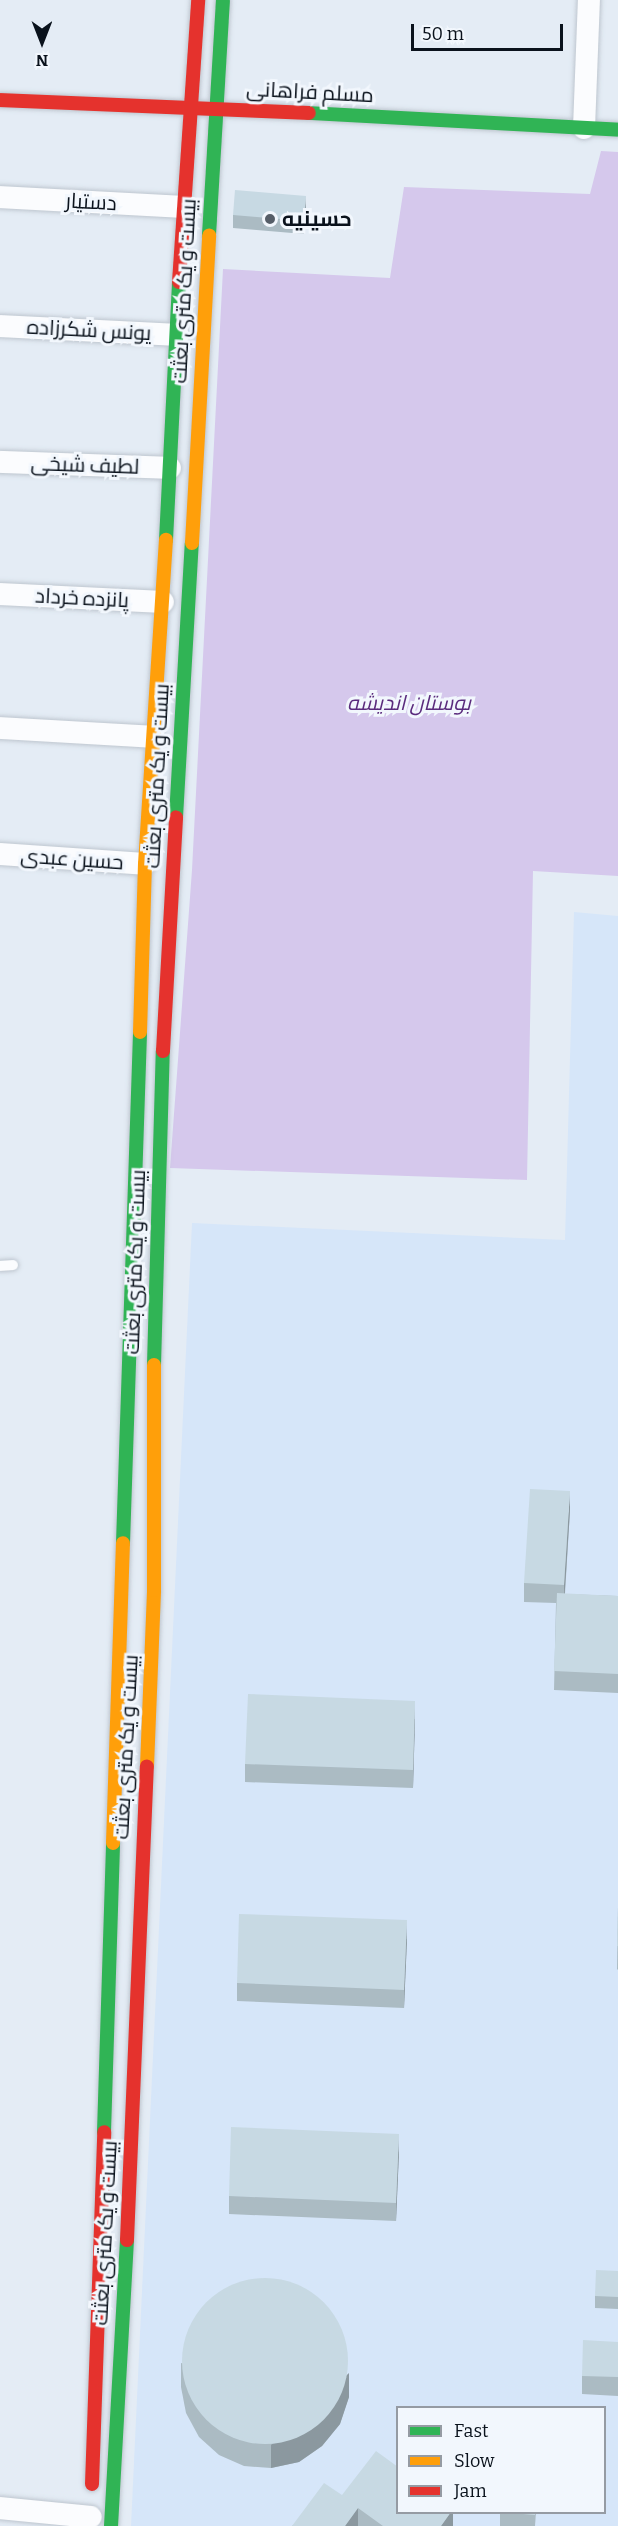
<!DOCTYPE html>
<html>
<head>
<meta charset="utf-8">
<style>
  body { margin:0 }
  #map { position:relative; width:618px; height:2526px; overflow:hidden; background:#e4ecf5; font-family:Bitter,Cairo,serif }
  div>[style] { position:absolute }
  .built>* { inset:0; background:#d6e6f9 }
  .green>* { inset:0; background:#d5c8ec }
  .roads { filter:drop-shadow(0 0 2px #bec6cf) drop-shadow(0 0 2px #bec6cf) }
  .lane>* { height:10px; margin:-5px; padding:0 5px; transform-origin:5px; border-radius:5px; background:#fbfcfe }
  .street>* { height:22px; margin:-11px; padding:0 11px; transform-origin:11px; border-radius:11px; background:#fbfcfe }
  .fast>* { height:14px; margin:-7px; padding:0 7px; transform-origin:7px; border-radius:7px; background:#30b455 }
  .slow>* { height:14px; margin:-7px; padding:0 7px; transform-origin:7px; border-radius:7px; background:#ff9f0a }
  .jam>* { height:14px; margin:-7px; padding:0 7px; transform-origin:7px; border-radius:7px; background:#e5322d }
  .wall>* { inset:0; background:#abbbc3 }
  .shaded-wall>* { inset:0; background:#8b989f }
  .building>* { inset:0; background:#c7d9e3 }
  .round { border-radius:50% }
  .dots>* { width:16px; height:16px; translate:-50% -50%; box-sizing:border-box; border:3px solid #f2f7fd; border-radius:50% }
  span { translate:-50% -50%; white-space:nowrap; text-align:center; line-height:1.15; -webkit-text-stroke:6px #f2f7fd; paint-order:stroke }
  .street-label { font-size:21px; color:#0a121c }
  .poi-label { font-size:21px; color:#0a121c; font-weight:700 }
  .left { translate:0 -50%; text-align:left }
  .park-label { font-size:21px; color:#5a2b7d; font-style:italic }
  .legend { position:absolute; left:396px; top:2406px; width:210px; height:108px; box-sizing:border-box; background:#f2f7fd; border:2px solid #959ba3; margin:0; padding:8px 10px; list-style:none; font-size:18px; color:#0a121c }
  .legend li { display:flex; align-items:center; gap:12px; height:30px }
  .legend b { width:30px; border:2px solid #959ba3 }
  .north { position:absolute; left:12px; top:12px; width:60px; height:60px; -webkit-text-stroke:4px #f2f7fd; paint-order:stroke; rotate:180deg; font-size:16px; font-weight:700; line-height:24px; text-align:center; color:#0a121c }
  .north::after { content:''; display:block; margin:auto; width:21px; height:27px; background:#0a121c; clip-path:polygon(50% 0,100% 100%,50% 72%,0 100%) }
  .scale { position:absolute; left:411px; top:24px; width:152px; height:27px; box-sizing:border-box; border:3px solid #0a121c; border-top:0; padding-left:8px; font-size:18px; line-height:21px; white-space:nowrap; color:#0a121c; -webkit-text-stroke:4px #f2f7fd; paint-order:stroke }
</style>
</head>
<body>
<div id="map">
  <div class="built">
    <div style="clip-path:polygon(evenodd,574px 912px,618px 916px,618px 2526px,131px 2526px,192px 1223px,565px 1240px,574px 912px,398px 2408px,604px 2408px,604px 2512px,398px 2512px,398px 2408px)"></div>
  </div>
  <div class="green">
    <div style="clip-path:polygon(601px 151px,618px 152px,618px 876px,533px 871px,527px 1180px,170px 1168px,192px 870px,223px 269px,390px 278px,404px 187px,590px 194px)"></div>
  </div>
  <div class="roads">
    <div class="lane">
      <div style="left:0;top:1266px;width:13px;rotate:-4deg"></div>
    </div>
    <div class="street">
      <div style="left:584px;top:128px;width:128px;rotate:-87.8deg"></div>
      <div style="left:0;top:197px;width:183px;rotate:3.1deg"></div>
      <div style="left:0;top:326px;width:178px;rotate:2.9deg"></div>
      <div style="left:0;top:462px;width:170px;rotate:2deg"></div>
      <div style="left:0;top:594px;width:163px;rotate:2.8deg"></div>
      <div style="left:0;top:728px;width:154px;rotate:3.3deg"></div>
      <div style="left:0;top:854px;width:145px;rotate:3.9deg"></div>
      <div style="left:0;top:2508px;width:91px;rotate:5.6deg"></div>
    </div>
    <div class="fast">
      <div style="left:309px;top:113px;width:309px;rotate:3.1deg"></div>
      <div style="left:209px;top:235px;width:235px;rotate:-86.6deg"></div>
      <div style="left:166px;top:540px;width:258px;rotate:-87.1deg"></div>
      <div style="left:176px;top:817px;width:274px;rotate:-86.7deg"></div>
      <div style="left:154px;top:1365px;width:314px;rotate:-88.4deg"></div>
      <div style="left:123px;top:1543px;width:511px;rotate:-88.09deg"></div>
      <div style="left:104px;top:2132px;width:289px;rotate:-88.2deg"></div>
      <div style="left:111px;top:2526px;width:286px;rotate:-86.8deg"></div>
    </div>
    <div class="slow">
      <div style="left:192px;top:543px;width:308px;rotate:-86.8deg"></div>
      <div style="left:140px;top:1032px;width:168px;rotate:-88.3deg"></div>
      <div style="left:145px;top:864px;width:325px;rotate:-86.3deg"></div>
      <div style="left:147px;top:1766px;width:176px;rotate:-87.7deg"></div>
      <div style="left:154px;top:1590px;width:225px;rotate:-90deg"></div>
      <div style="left:113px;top:1843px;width:300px;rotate:-88.1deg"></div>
    </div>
    <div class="jam">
      <div style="left:0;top:100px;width:309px;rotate:2.4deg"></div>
      <div style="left:179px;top:282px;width:283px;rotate:-86.1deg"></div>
      <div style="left:163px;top:1051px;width:234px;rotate:-86.8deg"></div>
      <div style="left:127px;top:2240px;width:474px;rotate:-87.6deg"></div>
      <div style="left:92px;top:2484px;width:352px;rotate:-88deg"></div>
    </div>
  </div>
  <div class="wall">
    <div style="clip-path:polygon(306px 209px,304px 234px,233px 228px,233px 215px)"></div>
    <div style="clip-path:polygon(570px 1510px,565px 1594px,618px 1596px,618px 1693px,554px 1690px,556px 1603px,524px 1602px,524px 1583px)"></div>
    <div style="clip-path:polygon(415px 1719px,413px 1788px,245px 1782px,245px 1764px)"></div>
    <div style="clip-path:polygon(618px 1907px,618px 1970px,617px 1969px)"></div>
    <div style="clip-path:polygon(407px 1939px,404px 2008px,237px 2001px,237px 1983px)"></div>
    <div style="clip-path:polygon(399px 2152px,396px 2221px,229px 2214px,229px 2196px)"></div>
    <div style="clip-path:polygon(618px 2271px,618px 2309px,595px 2308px,595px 2296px)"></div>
    <div style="clip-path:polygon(618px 2342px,618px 2396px,582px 2394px,582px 2376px)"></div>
    <div style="clip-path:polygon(181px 2363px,349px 2397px,340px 2424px,322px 2446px,299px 2462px,271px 2468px,244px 2466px,219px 2455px,199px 2437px,186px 2413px,181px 2387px)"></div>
    <div style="clip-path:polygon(342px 2495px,453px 2512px,453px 2526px,292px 2526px)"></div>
    <div style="clip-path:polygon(500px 2512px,536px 2512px,535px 2526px,500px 2526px)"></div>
  </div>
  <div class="shaded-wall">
    <div style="clip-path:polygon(306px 196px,306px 209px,304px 234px,304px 221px)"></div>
    <div style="clip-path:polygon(570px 1491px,570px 1510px,564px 1604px,564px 1585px)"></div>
    <div style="clip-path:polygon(415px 1701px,415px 1719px,413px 1788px,413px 1770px)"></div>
    <div style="clip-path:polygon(407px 1920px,407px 1939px,404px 2008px,404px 1990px)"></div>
    <div style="clip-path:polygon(399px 2134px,399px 2152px,396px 2221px,396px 2203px)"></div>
    <div style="clip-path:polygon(349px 2373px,349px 2397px,340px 2424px,322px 2446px,299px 2462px,271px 2468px,271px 2445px)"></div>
    <div style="clip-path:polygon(358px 2508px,358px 2526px,345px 2526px)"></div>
    <div style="clip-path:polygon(451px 2512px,453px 2512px,453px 2526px,441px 2526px)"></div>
  </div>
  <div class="building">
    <div style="clip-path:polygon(235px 190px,306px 196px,304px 221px,233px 215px)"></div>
    <div style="clip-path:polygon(530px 1489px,570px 1491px,564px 1585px,524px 1583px)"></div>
    <div style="clip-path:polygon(557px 1593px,618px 1596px,618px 1674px,554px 1671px)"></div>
    <div style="clip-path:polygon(248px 1694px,415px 1701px,413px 1770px,245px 1764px)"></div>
    <div style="clip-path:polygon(618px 1907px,618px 1946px,617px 1946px)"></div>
    <div style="clip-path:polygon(239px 1914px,407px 1920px,404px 1990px,237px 1983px)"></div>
    <div style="clip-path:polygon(231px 2127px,399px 2134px,396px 2203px,229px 2196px)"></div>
    <div style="clip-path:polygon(596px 2270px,618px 2271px,618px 2297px,595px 2296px)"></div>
    <div class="round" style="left:182px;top:2278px;width:166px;height:166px"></div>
    <div style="clip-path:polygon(583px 2340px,618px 2342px,618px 2377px,582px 2376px)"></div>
    <div style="clip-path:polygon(376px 2451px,398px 2467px,398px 2512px,451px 2512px,441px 2526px,383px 2526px,358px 2508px,345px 2526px,292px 2526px,324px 2483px,342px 2495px)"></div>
    <div style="clip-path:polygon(500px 2512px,535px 2512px,535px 2515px)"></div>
  </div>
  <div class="dots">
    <div style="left:270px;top:219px;background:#565e68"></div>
  </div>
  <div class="street-label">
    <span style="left:310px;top:92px;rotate:3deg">مسلم فراهانی</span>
    <span style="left:91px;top:202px;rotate:3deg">دستیار</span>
    <span style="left:184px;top:291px;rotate:-87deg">بیست و یک متری بعثت</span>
    <span style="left:89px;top:330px;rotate:3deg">یونس شکرزاده</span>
    <span style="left:85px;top:465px;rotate:2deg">لطیف شیخی</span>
    <span style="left:82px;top:598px;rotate:3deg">پانزده خرداد</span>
    <span style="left:157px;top:776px;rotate:-87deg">بیست و یک متری بعثت</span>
    <span style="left:72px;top:859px;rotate:4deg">حسین عبدی</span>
    <span style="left:135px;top:1262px;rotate:-88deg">بیست و یک متری بعثت</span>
    <span style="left:126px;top:1747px;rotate:-87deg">بیست و یک متری بعثت</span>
    <span style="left:105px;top:2233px;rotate:-87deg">بیست و یک متری بعثت</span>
  </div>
  <div class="poi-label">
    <span class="left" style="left:282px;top:219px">حسینیه</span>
  </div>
  <div class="park-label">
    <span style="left:409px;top:703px">بوستان اندیشه</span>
  </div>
  <ul class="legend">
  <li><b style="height:8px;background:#30b455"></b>Fast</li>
  <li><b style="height:8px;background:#ff9f0a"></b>Slow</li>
  <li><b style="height:8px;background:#e5322d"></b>Jam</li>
  </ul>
  <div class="north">N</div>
  <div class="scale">50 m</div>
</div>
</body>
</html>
